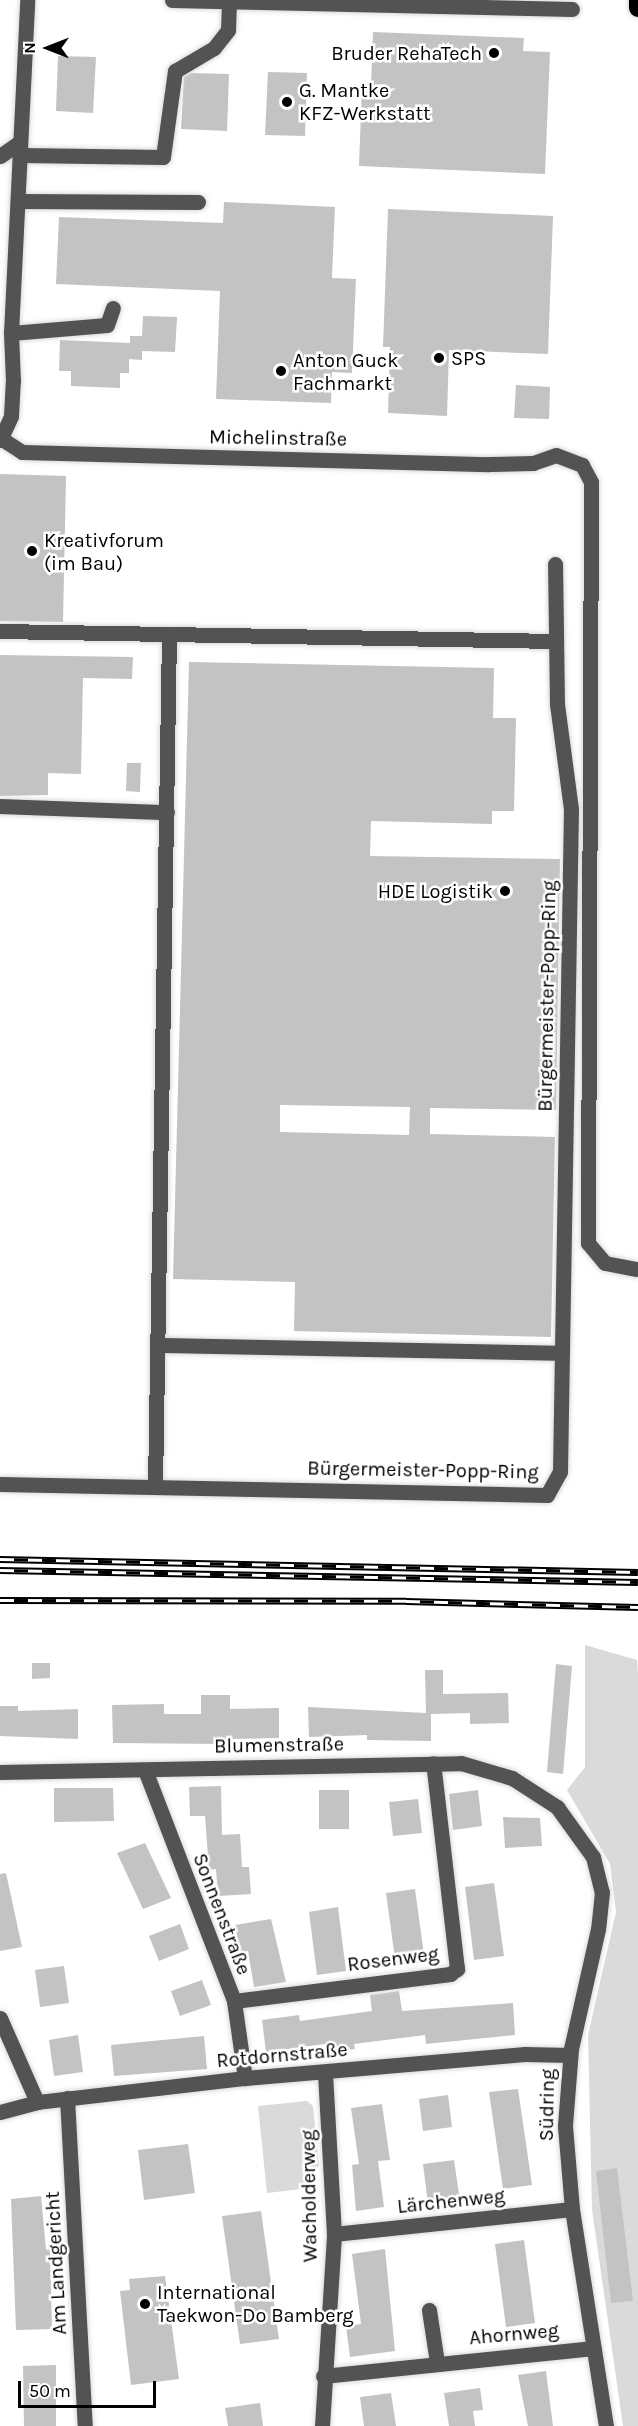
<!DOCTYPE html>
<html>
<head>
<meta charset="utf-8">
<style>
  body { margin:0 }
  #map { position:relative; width:638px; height:2426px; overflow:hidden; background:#fff; font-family:Karla,sans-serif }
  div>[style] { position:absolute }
  .green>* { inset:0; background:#dadada }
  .building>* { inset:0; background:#c3c3c3 }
  .roads { filter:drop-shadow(0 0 2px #dbdbdb) drop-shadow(0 0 2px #dbdbdb) }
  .minor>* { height:15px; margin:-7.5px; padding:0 7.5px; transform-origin:7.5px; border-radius:7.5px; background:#535353 }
  .highway>* { height:18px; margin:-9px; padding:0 9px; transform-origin:9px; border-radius:9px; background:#000 }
  .rail>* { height:7px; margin-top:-3.5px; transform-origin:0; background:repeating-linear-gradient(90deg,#fff 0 14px,#000 0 28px); box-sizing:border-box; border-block:2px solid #000 }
  .dots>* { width:16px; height:16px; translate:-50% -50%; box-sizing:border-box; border:3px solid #fff; border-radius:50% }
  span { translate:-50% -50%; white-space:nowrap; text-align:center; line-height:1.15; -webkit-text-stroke:5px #fff; paint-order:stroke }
  .poi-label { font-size:20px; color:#000 }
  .right { translate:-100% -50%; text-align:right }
  .left { translate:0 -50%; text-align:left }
  .street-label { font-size:20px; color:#000 }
  .north { position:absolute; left:18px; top:18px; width:60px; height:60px; -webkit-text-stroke:4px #fff; paint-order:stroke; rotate:270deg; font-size:16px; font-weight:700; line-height:24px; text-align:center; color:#000 }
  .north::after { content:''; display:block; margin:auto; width:21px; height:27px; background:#000; clip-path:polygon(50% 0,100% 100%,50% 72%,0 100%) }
  .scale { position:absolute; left:18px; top:2381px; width:138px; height:27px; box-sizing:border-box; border:3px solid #000; border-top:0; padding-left:8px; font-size:18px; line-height:21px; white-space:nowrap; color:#000; -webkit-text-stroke:4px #fff; paint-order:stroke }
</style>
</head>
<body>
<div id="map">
  <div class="green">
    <div style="clip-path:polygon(585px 1645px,637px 1660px,638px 1675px,638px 2426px,623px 2426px,592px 2210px,588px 2035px,616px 1912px,610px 1864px,567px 1790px,585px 1767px)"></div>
    <div style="clip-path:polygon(307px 2101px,313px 2106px,319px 2166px,302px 2189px,267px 2193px,258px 2106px)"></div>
  </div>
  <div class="building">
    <div style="clip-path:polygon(373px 32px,524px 38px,523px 51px,550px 52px,545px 174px,359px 166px,362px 84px,371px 85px)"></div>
    <div style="clip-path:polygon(58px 56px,96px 57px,93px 113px,56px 111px)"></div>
    <div style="clip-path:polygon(268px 72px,307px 73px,305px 136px,265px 135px)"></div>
    <div style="clip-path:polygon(191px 73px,229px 74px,227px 131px,181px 129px,184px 77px)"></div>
    <div style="clip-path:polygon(224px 202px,335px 207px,332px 278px,356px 279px,352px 373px,332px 372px,331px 403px,216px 399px,220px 291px,56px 284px,59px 217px,223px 223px)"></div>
    <div style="clip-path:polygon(388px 209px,553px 216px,548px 354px,449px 350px,447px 416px,388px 413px,390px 347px,383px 347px)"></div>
    <div style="clip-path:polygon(143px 316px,177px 317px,175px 352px,142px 351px,142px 360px,129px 359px,129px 373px,120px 373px,120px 388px,71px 386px,71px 371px,59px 371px,60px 340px,130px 343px,130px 336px,142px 336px)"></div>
    <div style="clip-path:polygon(516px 385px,550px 387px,549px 419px,514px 418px)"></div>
    <div style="clip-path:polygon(0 474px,66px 476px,63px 622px,0 621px)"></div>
    <div style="clip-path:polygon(0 655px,133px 657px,132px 679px,83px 678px,81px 774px,48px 773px,48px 795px,0 796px)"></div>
    <div style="clip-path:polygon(evenodd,189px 662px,494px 668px,493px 718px,516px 718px,514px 811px,492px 811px,492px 824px,371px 821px,370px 856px,560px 859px,556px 1110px,430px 1108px,430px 1134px,555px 1137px,551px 1337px,294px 1331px,295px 1282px,173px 1279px,189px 662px,280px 1105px,410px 1107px,409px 1135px,280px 1132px,280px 1105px)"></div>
    <div style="clip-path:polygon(127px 763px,141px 763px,140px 792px,126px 791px)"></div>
    <div style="clip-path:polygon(32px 1663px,50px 1663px,50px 1678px,32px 1679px)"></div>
    <div style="clip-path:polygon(556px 1664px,572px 1666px,563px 1774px,547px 1772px)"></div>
    <div style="clip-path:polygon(425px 1670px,443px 1670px,443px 1694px,508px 1693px,509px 1723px,470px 1724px,470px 1713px,431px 1714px,431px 1741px,367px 1740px,367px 1735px,309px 1737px,308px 1707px,426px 1713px)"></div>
    <div style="clip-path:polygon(201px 1695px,230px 1695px,230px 1709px,279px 1708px,279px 1738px,222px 1739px,222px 1744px,113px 1743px,112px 1705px,164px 1704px,164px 1714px,201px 1714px)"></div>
    <div style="clip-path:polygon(0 1706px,18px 1706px,18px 1711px,78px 1709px,78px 1739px,0 1736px)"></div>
    <div style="clip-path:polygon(221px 1786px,222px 1835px,240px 1834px,242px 1867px,249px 1867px,251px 1894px,218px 1896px,216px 1869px,209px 1870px,205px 1816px,190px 1816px,189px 1787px)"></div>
    <div style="clip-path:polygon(54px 1788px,113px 1788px,114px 1821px,54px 1822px)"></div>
    <div style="clip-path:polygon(319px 1790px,349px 1790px,349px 1829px,319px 1829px)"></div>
    <div style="clip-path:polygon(478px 1790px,482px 1826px,453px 1830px,449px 1794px)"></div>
    <div style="clip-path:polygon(418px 1799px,422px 1833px,393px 1836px,389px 1802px)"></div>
    <div style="clip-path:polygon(503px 1817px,540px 1818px,542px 1846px,505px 1848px)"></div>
    <div style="clip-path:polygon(145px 1843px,171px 1898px,143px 1909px,117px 1853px)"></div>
    <div style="clip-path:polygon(6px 1873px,22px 1947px,0 1951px,0 1874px)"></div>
    <div style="clip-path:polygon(494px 1883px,504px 1956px,474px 1960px,465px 1887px)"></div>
    <div style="clip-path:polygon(415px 1889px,425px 1962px,396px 1966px,386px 1893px)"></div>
    <div style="clip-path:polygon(338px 1907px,346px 1971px,317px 1975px,309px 1912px)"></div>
    <div style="clip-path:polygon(271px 1919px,286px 1982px,254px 1987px,248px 1951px,239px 1952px,235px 1925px)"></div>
    <div style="clip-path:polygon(180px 1924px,189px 1949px,159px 1961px,149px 1936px)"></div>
    <div style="clip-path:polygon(64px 1966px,69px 2003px,40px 2007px,35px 1970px)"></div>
    <div style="clip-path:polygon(202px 1980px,211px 2005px,180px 2016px,171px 1991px)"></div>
    <div style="clip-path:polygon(399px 1991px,402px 2011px,513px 2003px,515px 2035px,426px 2044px,425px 2035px,354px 2044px,355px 2049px,326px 2053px,325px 2044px,266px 2052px,262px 2020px,299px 2015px,300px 2021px,372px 2011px,370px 1995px)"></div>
    <div style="clip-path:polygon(78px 2035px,83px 2072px,54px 2076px,49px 2040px)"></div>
    <div style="clip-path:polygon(204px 2036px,207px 2069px,114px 2076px,111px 2045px)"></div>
    <div style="clip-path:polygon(518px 2089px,532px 2185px,503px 2189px,489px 2092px)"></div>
    <div style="clip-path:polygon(448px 2095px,452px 2127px,423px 2131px,419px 2099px)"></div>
    <div style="clip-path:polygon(382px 2104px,390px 2160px,378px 2161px,384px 2207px,356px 2211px,352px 2165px,359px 2164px,351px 2108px)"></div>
    <div style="clip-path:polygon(188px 2144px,195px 2193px,144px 2200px,138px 2150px)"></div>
    <div style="clip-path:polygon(454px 2160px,461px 2208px,429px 2212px,423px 2164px)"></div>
    <div style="clip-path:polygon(617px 2168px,633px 2301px,611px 2303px,596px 2171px)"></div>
    <div style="clip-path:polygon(41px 2196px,46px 2250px,50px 2249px,52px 2329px,16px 2330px,11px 2199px)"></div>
    <div style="clip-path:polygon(261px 2211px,279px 2339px,240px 2344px,222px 2216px)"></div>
    <div style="clip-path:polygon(524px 2240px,535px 2323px,506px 2327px,495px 2244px)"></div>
    <div style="clip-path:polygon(385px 2249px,395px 2351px,350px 2357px,346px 2326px,361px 2324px,352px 2254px)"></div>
    <div style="clip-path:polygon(165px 2276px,179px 2379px,131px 2385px,120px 2291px,130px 2290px,129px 2279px)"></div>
    <div style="clip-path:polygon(56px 2365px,56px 2426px,24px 2426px,23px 2366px)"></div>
    <div style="clip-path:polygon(546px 2371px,553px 2426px,528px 2426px,518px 2375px)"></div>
    <div style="clip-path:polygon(480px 2388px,483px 2410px,473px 2411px,475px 2426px,449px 2426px,444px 2393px)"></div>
    <div style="clip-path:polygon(391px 2393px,396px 2426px,364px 2426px,360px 2397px)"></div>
    <div style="clip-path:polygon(260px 2403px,263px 2426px,228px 2426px,225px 2408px)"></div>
  </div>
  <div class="roads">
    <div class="minor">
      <div style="left:172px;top:0;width:400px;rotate:1.3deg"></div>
      <div style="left:20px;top:155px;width:143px;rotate:0.8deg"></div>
      <div style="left:163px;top:157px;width:87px;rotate:-82.1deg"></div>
      <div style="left:175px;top:71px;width:45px;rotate:-30.5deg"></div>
      <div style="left:214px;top:48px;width:23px;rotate:-52deg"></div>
      <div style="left:228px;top:30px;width:29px;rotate:-88deg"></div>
      <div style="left:0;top:156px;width:24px;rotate:-35deg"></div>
      <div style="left:18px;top:201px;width:180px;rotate:0.3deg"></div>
      <div style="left:11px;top:333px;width:96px;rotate:-4.8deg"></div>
      <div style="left:107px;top:325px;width:18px;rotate:-71deg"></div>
      <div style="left:2px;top:439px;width:24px;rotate:33deg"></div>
      <div style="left:22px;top:452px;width:467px;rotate:1.5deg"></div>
      <div style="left:489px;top:464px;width:44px;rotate:-1.3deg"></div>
      <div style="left:533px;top:463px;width:24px;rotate:-19deg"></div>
      <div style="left:556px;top:455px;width:28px;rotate:21deg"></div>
      <div style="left:582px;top:465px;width:19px;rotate:62deg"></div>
      <div style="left:591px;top:482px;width:761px;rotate:90.23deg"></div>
      <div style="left:588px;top:1243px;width:26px;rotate:50deg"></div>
      <div style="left:605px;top:1263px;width:31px;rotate:11deg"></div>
      <div style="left:0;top:440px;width:26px;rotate:-65deg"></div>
      <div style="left:11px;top:416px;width:35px;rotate:-87deg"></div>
      <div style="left:13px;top:381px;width:48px;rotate:-92.4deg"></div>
      <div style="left:11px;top:333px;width:333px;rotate:-87.2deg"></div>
      <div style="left:0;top:631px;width:556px;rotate:1.03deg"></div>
      <div style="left:0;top:806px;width:167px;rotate:2.1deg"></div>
      <div style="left:158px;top:1345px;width:404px;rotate:1.1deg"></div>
      <div style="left:0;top:1484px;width:547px;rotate:1.15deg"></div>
      <div style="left:547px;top:1495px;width:26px;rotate:-61deg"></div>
      <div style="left:560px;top:1472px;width:663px;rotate:-89.05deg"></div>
      <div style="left:571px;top:809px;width:106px;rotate:-97.6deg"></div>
      <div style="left:557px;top:704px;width:140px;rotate:-90.8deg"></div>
      <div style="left:155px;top:1487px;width:852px;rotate:-89.06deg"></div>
      <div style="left:145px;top:1770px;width:248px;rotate:68.9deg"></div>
      <div style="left:234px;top:2001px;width:78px;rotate:81.9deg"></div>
      <div style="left:0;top:1772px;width:461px;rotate:-1.1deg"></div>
      <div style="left:461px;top:1763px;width:53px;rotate:16.4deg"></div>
      <div style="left:512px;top:1778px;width:54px;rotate:32.8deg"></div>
      <div style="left:557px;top:1807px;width:62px;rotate:54.2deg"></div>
      <div style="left:593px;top:1857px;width:36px;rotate:76deg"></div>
      <div style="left:602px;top:1892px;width:37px;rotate:96deg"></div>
      <div style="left:598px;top:1929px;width:123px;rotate:102.7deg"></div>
      <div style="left:571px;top:2049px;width:77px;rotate:94.5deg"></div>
      <div style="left:565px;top:2126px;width:83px;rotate:85.2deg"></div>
      <div style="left:572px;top:2209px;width:220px;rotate:81.1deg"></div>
      <div style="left:234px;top:2001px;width:218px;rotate:-7.1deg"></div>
      <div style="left:450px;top:1974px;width:9px;rotate:-36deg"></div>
      <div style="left:457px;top:1969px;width:207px;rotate:-96.6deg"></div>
      <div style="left:0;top:2018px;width:92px;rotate:66.2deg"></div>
      <div style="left:67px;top:2098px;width:328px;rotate:86.9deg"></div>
      <div style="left:0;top:2112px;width:38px;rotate:-15deg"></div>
      <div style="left:37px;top:2102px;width:209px;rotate:-6.6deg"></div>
      <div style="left:245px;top:2078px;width:281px;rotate:-4.9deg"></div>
      <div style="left:525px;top:2054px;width:45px;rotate:1.3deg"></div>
      <div style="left:334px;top:2234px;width:239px;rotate:-6deg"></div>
      <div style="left:429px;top:2310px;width:53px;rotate:81.3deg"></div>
      <div style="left:323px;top:2376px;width:272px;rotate:-5.9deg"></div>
      <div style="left:322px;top:2426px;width:192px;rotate:-86.4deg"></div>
      <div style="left:334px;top:2234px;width:161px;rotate:-93.2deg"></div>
    </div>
    <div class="highway">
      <div style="left:638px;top:0;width:8px;rotate:90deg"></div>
    </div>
  </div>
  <div class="rail">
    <div style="left:0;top:1559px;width:638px;rotate:1.17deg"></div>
    <div style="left:0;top:1570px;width:638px;rotate:1.08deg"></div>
    <div style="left:0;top:1600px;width:406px;rotate:0.1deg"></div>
    <div style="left:406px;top:1601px;width:232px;rotate:1.5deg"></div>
  </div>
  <div class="dots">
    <div style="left:494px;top:53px;background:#000"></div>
    <div style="left:287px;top:102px;background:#000"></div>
    <div style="left:439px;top:358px;background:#000"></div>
    <div style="left:281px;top:371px;background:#000"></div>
    <div style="left:32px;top:551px;background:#000"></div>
    <div style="left:505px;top:891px;background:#000"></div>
    <div style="left:145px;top:2304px;background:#000"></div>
  </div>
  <div class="poi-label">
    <span class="right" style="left:482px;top:53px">Bruder RehaTech</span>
    <span class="left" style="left:299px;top:102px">G. Mantke<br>KFZ-Werkstatt</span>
    <span class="left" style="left:451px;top:358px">SPS</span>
    <span class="left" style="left:293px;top:372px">Anton Guck<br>Fachmarkt</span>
    <span class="left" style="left:44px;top:552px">Kreativforum<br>(im Bau)</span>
    <span class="right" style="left:493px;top:891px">HDE Logistik</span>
    <span class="left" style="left:157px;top:2304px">International<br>Taekwon-Do Bamberg</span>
  </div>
  <div class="street-label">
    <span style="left:278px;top:438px;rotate:1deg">Michelinstraße</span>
    <span style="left:547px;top:996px;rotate:-89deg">Bürgermeister-Popp-Ring</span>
    <span style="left:423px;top:1470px;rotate:1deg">Bürgermeister-Popp-Ring</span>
    <span style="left:279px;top:1745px;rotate:-1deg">Blumenstraße</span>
    <span style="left:222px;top:1914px;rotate:69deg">Sonnenstraße</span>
    <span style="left:393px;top:1959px;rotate:-7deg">Rosenweg</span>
    <span style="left:282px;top:2055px;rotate:-5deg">Rotdornstraße</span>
    <span style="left:547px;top:2105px;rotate:-89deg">Südring</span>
    <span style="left:309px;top:2196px;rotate:-91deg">Wacholderweg</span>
    <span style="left:451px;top:2201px;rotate:-6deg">Lärchenweg</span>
    <span style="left:56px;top:2263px;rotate:-93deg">Am Landgericht</span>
    <span style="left:514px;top:2334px;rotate:-5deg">Ahornweg</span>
  </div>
  <div class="north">N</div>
  <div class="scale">50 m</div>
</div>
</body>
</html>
